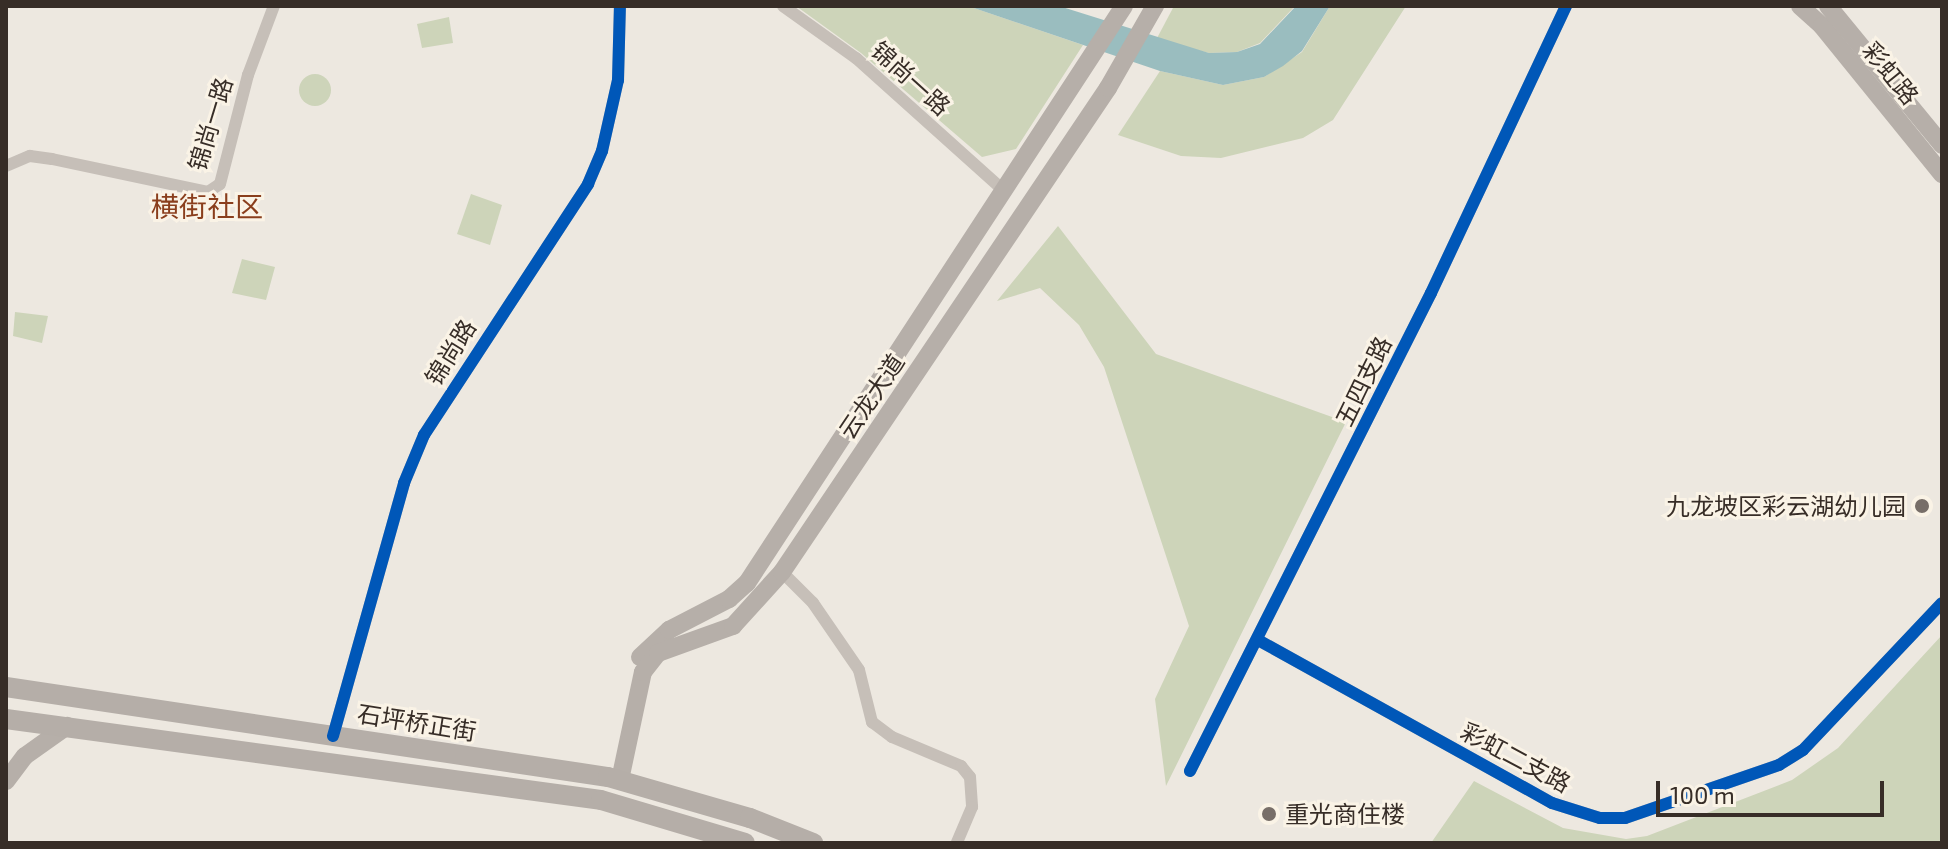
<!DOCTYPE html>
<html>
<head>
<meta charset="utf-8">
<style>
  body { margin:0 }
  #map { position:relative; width:1948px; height:849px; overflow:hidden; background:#ede8e0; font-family:"Exo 2","Noto Sans SC",sans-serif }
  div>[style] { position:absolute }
  .green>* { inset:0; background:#cdd4b9 }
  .round { border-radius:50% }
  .water>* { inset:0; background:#9abdbf }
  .street>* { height:12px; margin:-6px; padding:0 6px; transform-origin:6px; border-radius:6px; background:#c6bfb8 }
  .secondary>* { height:18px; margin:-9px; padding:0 9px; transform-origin:9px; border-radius:9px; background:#b6afa9 }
  .primary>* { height:20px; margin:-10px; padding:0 10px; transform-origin:10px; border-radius:10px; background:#b5aea8 }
  .cycleway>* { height:12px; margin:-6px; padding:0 6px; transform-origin:6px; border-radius:6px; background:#0057b8 }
  .dots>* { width:22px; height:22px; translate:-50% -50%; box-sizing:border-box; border:4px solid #faf3e6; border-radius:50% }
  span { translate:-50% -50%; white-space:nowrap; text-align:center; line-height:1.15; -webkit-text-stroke:6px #faf3e6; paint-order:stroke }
  .street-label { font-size:24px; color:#372d27 }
  .poi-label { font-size:24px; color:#372d27 }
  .right { translate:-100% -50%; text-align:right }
  .left { translate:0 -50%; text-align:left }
  .quarter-label { font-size:28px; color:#8a3e1c }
  .frame { position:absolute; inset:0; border:8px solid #372d27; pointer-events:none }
  .scale { position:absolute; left:1656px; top:781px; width:228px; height:36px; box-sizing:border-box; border:4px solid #372d27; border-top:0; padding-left:10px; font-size:24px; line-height:28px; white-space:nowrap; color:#372d27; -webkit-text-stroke:6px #faf3e6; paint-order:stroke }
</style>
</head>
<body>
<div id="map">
  <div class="green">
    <div style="clip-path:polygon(796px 6px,968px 6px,1083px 45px,1016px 149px,982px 157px,861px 53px)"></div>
    <div style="clip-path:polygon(1174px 6px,1295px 6px,1260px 43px,1237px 52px,1209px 53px,1156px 40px)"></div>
    <div style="clip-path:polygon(1330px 6px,1406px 6px,1333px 120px,1303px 138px,1221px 158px,1181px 156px,1118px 135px,1160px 71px,1223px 85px,1264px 77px,1302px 52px)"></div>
    <div style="clip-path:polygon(449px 17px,453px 43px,422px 48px,417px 24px)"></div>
    <div class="round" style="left:299px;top:74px;width:32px;height:32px"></div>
    <div style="clip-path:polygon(471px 194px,502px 205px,490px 245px,457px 234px)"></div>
    <div style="clip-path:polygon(1058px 226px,1156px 354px,1346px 422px,1166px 786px,1155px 699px,1189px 626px,1104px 367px,1079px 325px,1040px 288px,997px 301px)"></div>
    <div style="clip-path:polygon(242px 259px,275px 267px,266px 300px,232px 293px)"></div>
    <div style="clip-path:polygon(15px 312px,48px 316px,42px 343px,13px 336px)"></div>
    <div style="clip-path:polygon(1942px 635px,1942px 843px,1431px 843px,1474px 781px,1563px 828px,1626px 839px,1647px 836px,1792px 780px,1838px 748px)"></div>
  </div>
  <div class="water">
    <div style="clip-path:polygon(968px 6px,1059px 6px,1209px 53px,1237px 52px,1260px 44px,1296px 6px,1330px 6px,1302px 51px,1283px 66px,1264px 77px,1223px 85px,1160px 71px)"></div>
  </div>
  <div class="street">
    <div style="left:783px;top:6px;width:90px;rotate:35.5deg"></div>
    <div style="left:856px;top:58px;width:198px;rotate:41.9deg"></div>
    <div style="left:6px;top:166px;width:26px;rotate:-23deg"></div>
    <div style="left:30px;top:156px;width:22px;rotate:8deg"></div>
    <div style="left:52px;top:159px;width:159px;rotate:11.9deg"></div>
    <div style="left:208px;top:192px;width:14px;rotate:-34deg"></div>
    <div style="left:220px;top:184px;width:113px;rotate:-75.6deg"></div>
    <div style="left:248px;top:75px;width:74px;rotate:-69.4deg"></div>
    <div style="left:782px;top:572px;width:44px;rotate:45deg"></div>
    <div style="left:813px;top:603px;width:81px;rotate:55.5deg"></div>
    <div style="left:859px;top:670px;width:54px;rotate:76deg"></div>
    <div style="left:872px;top:722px;width:25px;rotate:37deg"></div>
    <div style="left:892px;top:737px;width:75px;rotate:22.8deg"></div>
    <div style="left:961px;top:766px;width:14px;rotate:51deg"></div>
    <div style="left:970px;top:777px;width:30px;rotate:86deg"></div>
    <div style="left:972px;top:807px;width:39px;rotate:113deg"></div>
    <div style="left:1258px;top:640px;width:336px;rotate:29deg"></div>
    <div style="left:1552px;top:803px;width:50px;rotate:17.4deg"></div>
    <div style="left:1600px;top:818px;width:25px"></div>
    <div style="left:1625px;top:818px;width:163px;rotate:-19deg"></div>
    <div style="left:1779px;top:765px;width:28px;rotate:-32deg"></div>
    <div style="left:1803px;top:750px;width:202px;rotate:-46.6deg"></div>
    <div style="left:333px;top:736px;width:263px;rotate:-74.3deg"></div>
    <div style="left:404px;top:483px;width:52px;rotate:-67.4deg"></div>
    <div style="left:424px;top:435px;width:300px;rotate:-56.8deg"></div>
    <div style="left:588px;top:184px;width:36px;rotate:-67deg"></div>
    <div style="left:602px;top:151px;width:73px;rotate:-77.3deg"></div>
    <div style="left:618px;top:80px;width:74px;rotate:-88.5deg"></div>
    <div style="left:1190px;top:771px;width:535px;rotate:-63.24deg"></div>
    <div style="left:1431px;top:293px;width:317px;rotate:-64.8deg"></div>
  </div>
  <div class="secondary">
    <div style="left:1800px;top:6px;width:30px;rotate:42deg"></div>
    <div style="left:1822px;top:26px;width:191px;rotate:51deg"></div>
    <div style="left:1828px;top:6px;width:180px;rotate:50.6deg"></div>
    <div style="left:640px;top:657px;width:40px;rotate:-43deg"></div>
    <div style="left:669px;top:630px;width:68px;rotate:-27.3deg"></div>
    <div style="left:729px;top:599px;width:24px;rotate:-42deg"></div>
    <div style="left:747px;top:583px;width:689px;rotate:-56.84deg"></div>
    <div style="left:620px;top:780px;width:110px;rotate:-78deg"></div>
    <div style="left:643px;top:672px;width:24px;rotate:-52deg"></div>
    <div style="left:658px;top:653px;width:80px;rotate:-19.8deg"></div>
    <div style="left:733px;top:626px;width:73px;rotate:-47.8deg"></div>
    <div style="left:782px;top:572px;width:584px;rotate:-56.04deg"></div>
    <div style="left:1108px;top:88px;width:95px;rotate:-60.2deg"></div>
    <div style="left:6px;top:781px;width:31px;rotate:-53deg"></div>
    <div style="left:25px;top:756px;width:52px;rotate:-35.5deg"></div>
  </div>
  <div class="primary">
    <div style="left:6px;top:687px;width:609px;rotate:8.5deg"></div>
    <div style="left:608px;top:777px;width:148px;rotate:16.1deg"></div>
    <div style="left:750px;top:818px;width:68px;rotate:21.6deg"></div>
    <div style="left:6px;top:719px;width:600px;rotate:7.75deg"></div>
    <div style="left:601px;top:800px;width:150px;rotate:16.6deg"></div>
  </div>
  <div class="cycleway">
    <div style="left:1258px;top:640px;width:336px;rotate:29deg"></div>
    <div style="left:1552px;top:803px;width:50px;rotate:17.4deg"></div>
    <div style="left:1600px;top:818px;width:25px"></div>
    <div style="left:1625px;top:818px;width:163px;rotate:-19deg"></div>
    <div style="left:1779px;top:765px;width:28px;rotate:-32deg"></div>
    <div style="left:1803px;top:750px;width:202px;rotate:-46.6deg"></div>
    <div style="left:333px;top:736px;width:263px;rotate:-74.3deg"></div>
    <div style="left:404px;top:483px;width:52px;rotate:-67.4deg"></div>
    <div style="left:424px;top:435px;width:300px;rotate:-56.8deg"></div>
    <div style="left:588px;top:184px;width:36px;rotate:-67deg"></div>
    <div style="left:602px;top:151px;width:73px;rotate:-77.3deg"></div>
    <div style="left:618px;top:80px;width:74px;rotate:-88.5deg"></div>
    <div style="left:1190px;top:771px;width:535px;rotate:-63.24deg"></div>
    <div style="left:1431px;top:293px;width:317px;rotate:-64.8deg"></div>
  </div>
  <div class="dots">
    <div style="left:1922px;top:506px;background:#776e68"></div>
    <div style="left:1269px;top:814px;background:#776e68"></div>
  </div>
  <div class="street-label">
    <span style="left:1891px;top:73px;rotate:51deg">彩虹路</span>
    <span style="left:911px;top:78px;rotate:42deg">锦尚一路</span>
    <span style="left:210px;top:124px;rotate:-73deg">锦尚一路</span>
    <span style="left:450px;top:352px;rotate:-58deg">锦尚路</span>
    <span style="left:1363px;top:381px;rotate:-64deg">五四支路</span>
    <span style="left:871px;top:396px;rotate:-56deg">云龙大道</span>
    <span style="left:417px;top:722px;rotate:9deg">石坪桥正街</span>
    <span style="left:1516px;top:757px;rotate:28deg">彩虹二支路</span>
  </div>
  <div class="poi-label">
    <span class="right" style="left:1906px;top:506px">九龙坡区彩云湖幼儿园</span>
    <span class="left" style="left:1285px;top:814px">重光商住楼</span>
  </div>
  <div class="quarter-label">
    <span style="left:207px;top:206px">横街社区</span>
  </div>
  <div class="frame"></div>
  <div class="scale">100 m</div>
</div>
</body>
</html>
